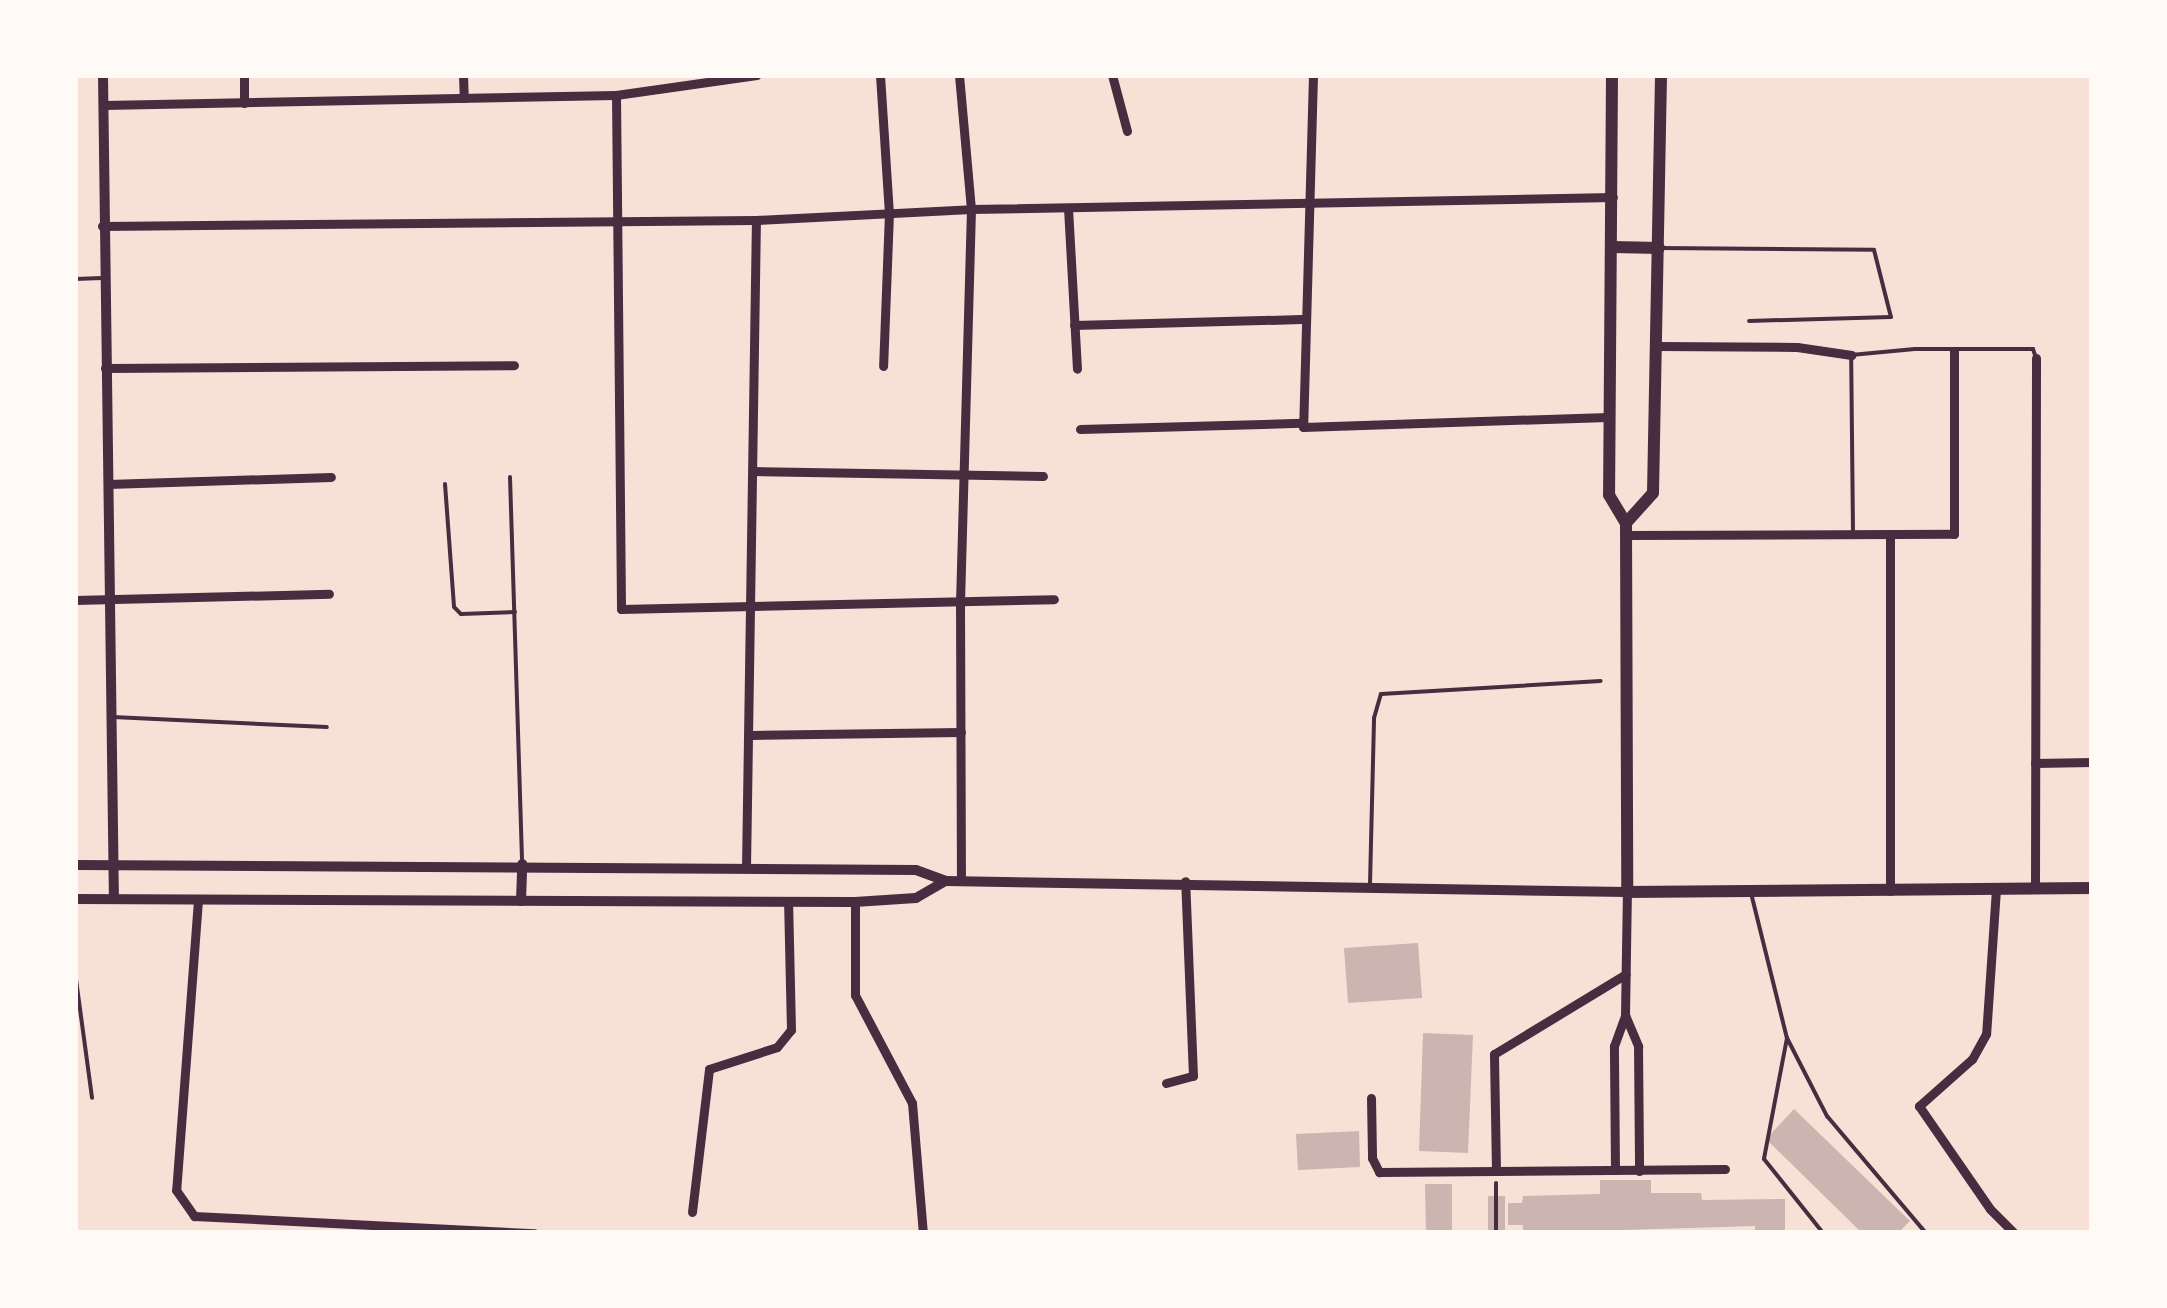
<!DOCTYPE html>
<html>
<head>
<meta charset="utf-8">
<style>
  body { margin:0 }
  #map { position:relative; width:2167px; height:1308px; overflow:hidden; background:#f7e1d7; font-family:Rubik,sans-serif }
  div>[style] { position:absolute }
  .building>* { inset:0; background:#ccb4b1 }
  .path>* { height:4px; margin:-2px; padding:0 2px; transform-origin:2px; border-radius:2px; background:#4a2c40 }
  .service>* { height:4px; margin:-2px; padding:0 2px; transform-origin:2px; border-radius:2px; background:#4a2c40 }
  .minor>* { height:9px; margin:-4.5px; padding:0 4.5px; transform-origin:4.5px; border-radius:4.5px; background:#4a2c40 }
  .tertiary>* { height:10px; margin:-5px; padding:0 5px; transform-origin:5px; border-radius:5px; background:#4a2c40 }
  .secondary>* { height:12px; margin:-6px; padding:0 6px; transform-origin:6px; border-radius:6px; background:#4a2c40 }
  span { translate:-50% -50%; white-space:nowrap; text-align:center; line-height:1.15; -webkit-text-stroke:10px #fffaf5; paint-order:stroke }
  .frame { position:absolute; inset:0; border:78px solid #fffaf5; pointer-events:none }
</style>
</head>
<body>
<div id="map">
  <div class="building">
    <div style="clip-path:polygon(1418px 943px,1422px 998px,1348px 1003px,1344px 948px)"></div>
    <div style="clip-path:polygon(1423px 1033px,1473px 1035px,1468px 1153px,1419px 1151px)"></div>
    <div style="clip-path:polygon(1794px 1109px,1910px 1221px,1898px 1233px,1862px 1233px,1766px 1139px)"></div>
    <div style="clip-path:polygon(1359px 1131px,1360px 1167px,1298px 1170px,1296px 1134px)"></div>
    <div style="clip-path:polygon(1600px 1180px,1651px 1180px,1651px 1193px,1701px 1193px,1702px 1200px,1785px 1199px,1785px 1233px,1755px 1233px,1755px 1226px,1523px 1233px,1523px 1225px,1508px 1225px,1508px 1203px,1522px 1203px,1523px 1196px,1600px 1194px)"></div>
    <div style="clip-path:polygon(1425px 1184px,1452px 1184px,1452px 1233px,1426px 1233px)"></div>
    <div style="clip-path:polygon(1488px 1196px,1505px 1196px,1505px 1233px,1488px 1233px)"></div>
  </div>
  <div class="path">
    <div style="left:1496px;top:1183px;width:50px;rotate:90deg"></div>
  </div>
  <div class="service">
    <div style="left:1660px;top:248px;width:214px;rotate:0.5deg"></div>
    <div style="left:1874px;top:250px;width:69px;rotate:75.8deg"></div>
    <div style="left:1891px;top:317px;width:142px;rotate:178.4deg"></div>
    <div style="left:75px;top:279px;width:27px;rotate:-2deg"></div>
    <div style="left:510px;top:477px;width:382px;rotate:88.2deg"></div>
    <div style="left:445px;top:484px;width:123px;rotate:85.8deg"></div>
    <div style="left:454px;top:607px;width:10px;rotate:45deg"></div>
    <div style="left:461px;top:614px;width:54px;rotate:-2.1deg"></div>
    <div style="left:1853px;top:532px;width:177px;rotate:-90.6deg"></div>
    <div style="left:1851px;top:355px;width:64px;rotate:-5.4deg"></div>
    <div style="left:1915px;top:349px;width:118px"></div>
    <div style="left:2033px;top:349px;width:6px;rotate:72deg"></div>
    <div style="left:113px;top:717px;width:214px;rotate:2.7deg"></div>
    <div style="left:1370px;top:884px;width:166px;rotate:-88.6deg"></div>
    <div style="left:1374px;top:718px;width:25px;rotate:-74deg"></div>
    <div style="left:1381px;top:694px;width:220px;rotate:-3.4deg"></div>
    <div style="left:1752px;top:897px;width:145px;rotate:76.1deg"></div>
    <div style="left:1787px;top:1038px;width:88px;rotate:62.9deg"></div>
    <div style="left:1827px;top:1116px;width:153px;rotate:49.8deg"></div>
    <div style="left:75px;top:972px;width:127px;rotate:82.3deg"></div>
    <div style="left:1787px;top:1038px;width:123px;rotate:100.8deg"></div>
    <div style="left:1764px;top:1159px;width:95px;rotate:51.4deg"></div>
  </div>
  <div class="minor">
    <div style="left:244px;top:75px;width:28px;rotate:90deg"></div>
    <div style="left:463px;top:75px;width:23px;rotate:88deg"></div>
    <div style="left:880px;top:75px;width:138px;rotate:86.3deg"></div>
    <div style="left:889px;top:213px;width:153px;rotate:92.2deg"></div>
    <div style="left:959px;top:75px;width:135px;rotate:84.9deg"></div>
    <div style="left:971px;top:209px;width:393px;rotate:91.6deg"></div>
    <div style="left:960px;top:602px;width:279px;rotate:89.8deg"></div>
    <div style="left:1112px;top:75px;width:58px;rotate:75deg"></div>
    <div style="left:1313px;top:75px;width:352px;rotate:91.6deg"></div>
    <div style="left:1303px;top:427px;width:305px;rotate:-1.9deg"></div>
    <div style="left:616px;top:95px;width:514px;rotate:89.44deg"></div>
    <div style="left:621px;top:609px;width:433px;rotate:-1.3deg"></div>
    <div style="left:104px;top:105px;width:512px;rotate:-1.12deg"></div>
    <div style="left:616px;top:95px;width:142px;rotate:-8.1deg"></div>
    <div style="left:1068px;top:208px;width:161px;rotate:86.8deg"></div>
    <div style="left:102px;top:226px;width:654px;rotate:-0.53deg"></div>
    <div style="left:756px;top:220px;width:215px;rotate:-2.9deg"></div>
    <div style="left:971px;top:209px;width:642px;rotate:-1.07deg"></div>
    <div style="left:1074px;top:325px;width:227px;rotate:-1.5deg"></div>
    <div style="left:1657px;top:346px;width:140px;rotate:0.4deg"></div>
    <div style="left:1797px;top:347px;width:55px;rotate:8.4deg"></div>
    <div style="left:105px;top:368px;width:409px;rotate:-0.4deg"></div>
    <div style="left:1080px;top:429px;width:221px;rotate:-1.6deg"></div>
    <div style="left:753px;top:471px;width:290px;rotate:1deg"></div>
    <div style="left:108px;top:484px;width:223px;rotate:-1.8deg"></div>
    <div style="left:1627px;top:535px;width:327px;rotate:-0.2deg"></div>
    <div style="left:1954px;top:534px;width:183px;rotate:-90deg"></div>
    <div style="left:75px;top:600px;width:254px;rotate:-1.4deg"></div>
    <div style="left:752px;top:735px;width:209px;rotate:-0.8deg"></div>
    <div style="left:2035px;top:763px;width:57px;rotate:-1deg"></div>
    <div style="left:746px;top:868px;width:648px;rotate:-89.12deg"></div>
    <div style="left:2035px;top:888px;width:530px;rotate:-89.89deg"></div>
    <div style="left:1996px;top:889px;width:145px;rotate:93.9deg"></div>
    <div style="left:1986px;top:1034px;width:29px;rotate:119deg"></div>
    <div style="left:1972px;top:1059px;width:71px;rotate:138.4deg"></div>
    <div style="left:1919px;top:1106px;width:125px;rotate:55.4deg"></div>
    <div style="left:1990px;top:1209px;width:34px;rotate:45deg"></div>
    <div style="left:1890px;top:891px;width:357px;rotate:-90deg"></div>
    <div style="left:198px;top:900px;width:291px;rotate:94.3deg"></div>
    <div style="left:176px;top:1190px;width:32px;rotate:55deg"></div>
    <div style="left:194px;top:1216px;width:341px;rotate:2.9deg"></div>
    <div style="left:855px;top:902px;width:93px;rotate:90deg"></div>
    <div style="left:855px;top:995px;width:122px;rotate:62.2deg"></div>
    <div style="left:912px;top:1103px;width:130px;rotate:85.2deg"></div>
    <div style="left:1625px;top:1015px;width:34px;rotate:67deg"></div>
    <div style="left:1638px;top:1046px;width:125px;rotate:89.5deg"></div>
    <div style="left:1166px;top:1083px;width:28px;rotate:-15deg"></div>
    <div style="left:1193px;top:1076px;width:195px;rotate:-92.3deg"></div>
    <div style="left:1371px;top:1098px;width:60px;rotate:89deg"></div>
    <div style="left:1372px;top:1158px;width:16px;rotate:63deg"></div>
    <div style="left:1379px;top:1172px;width:346px;rotate:-0.5deg"></div>
    <div style="left:1496px;top:1170px;width:116px;rotate:-91deg"></div>
    <div style="left:1494px;top:1054px;width:154px;rotate:-31.2deg"></div>
    <div style="left:1615px;top:1170px;width:124px;rotate:-90.5deg"></div>
    <div style="left:1614px;top:1046px;width:33px;rotate:-70deg"></div>
    <div style="left:1625px;top:1015px;width:123px;rotate:-89.1deg"></div>
    <div style="left:692px;top:1212px;width:144px;rotate:-83.2deg"></div>
    <div style="left:709px;top:1069px;width:71px;rotate:-17.9deg"></div>
    <div style="left:777px;top:1047px;width:22px;rotate:-51deg"></div>
    <div style="left:791px;top:1030px;width:128px;rotate:-91.3deg"></div>
  </div>
  <div class="tertiary">
    <div style="left:103px;top:75px;width:824px;rotate:89.24deg"></div>
    <div style="left:75px;top:865px;width:841px;rotate:0.34deg"></div>
    <div style="left:916px;top:870px;width:32px;rotate:20deg"></div>
    <div style="left:946px;top:881px;width:681px;rotate:0.93deg"></div>
    <div style="left:75px;top:899px;width:780px;rotate:0.22deg"></div>
    <div style="left:855px;top:902px;width:61px;rotate:-3.8deg"></div>
    <div style="left:916px;top:898px;width:34px;rotate:-30deg"></div>
    <div style="left:521px;top:901px;width:37px;rotate:-88deg"></div>
  </div>
  <div class="secondary">
    <div style="left:1612px;top:75px;width:420px;rotate:90.4deg"></div>
    <div style="left:1609px;top:495px;width:33px;rotate:59deg"></div>
    <div style="left:1626px;top:523px;width:369px;rotate:89.8deg"></div>
    <div style="left:1627px;top:892px;width:465px;rotate:-0.5deg"></div>
    <div style="left:1613px;top:247px;width:46px;rotate:1.2deg"></div>
    <div style="left:1626px;top:523px;width:40px;rotate:-48deg"></div>
    <div style="left:1653px;top:493px;width:418px;rotate:-88.9deg"></div>
  </div>
  <div class="frame"></div>
</div>
</body>
</html>
